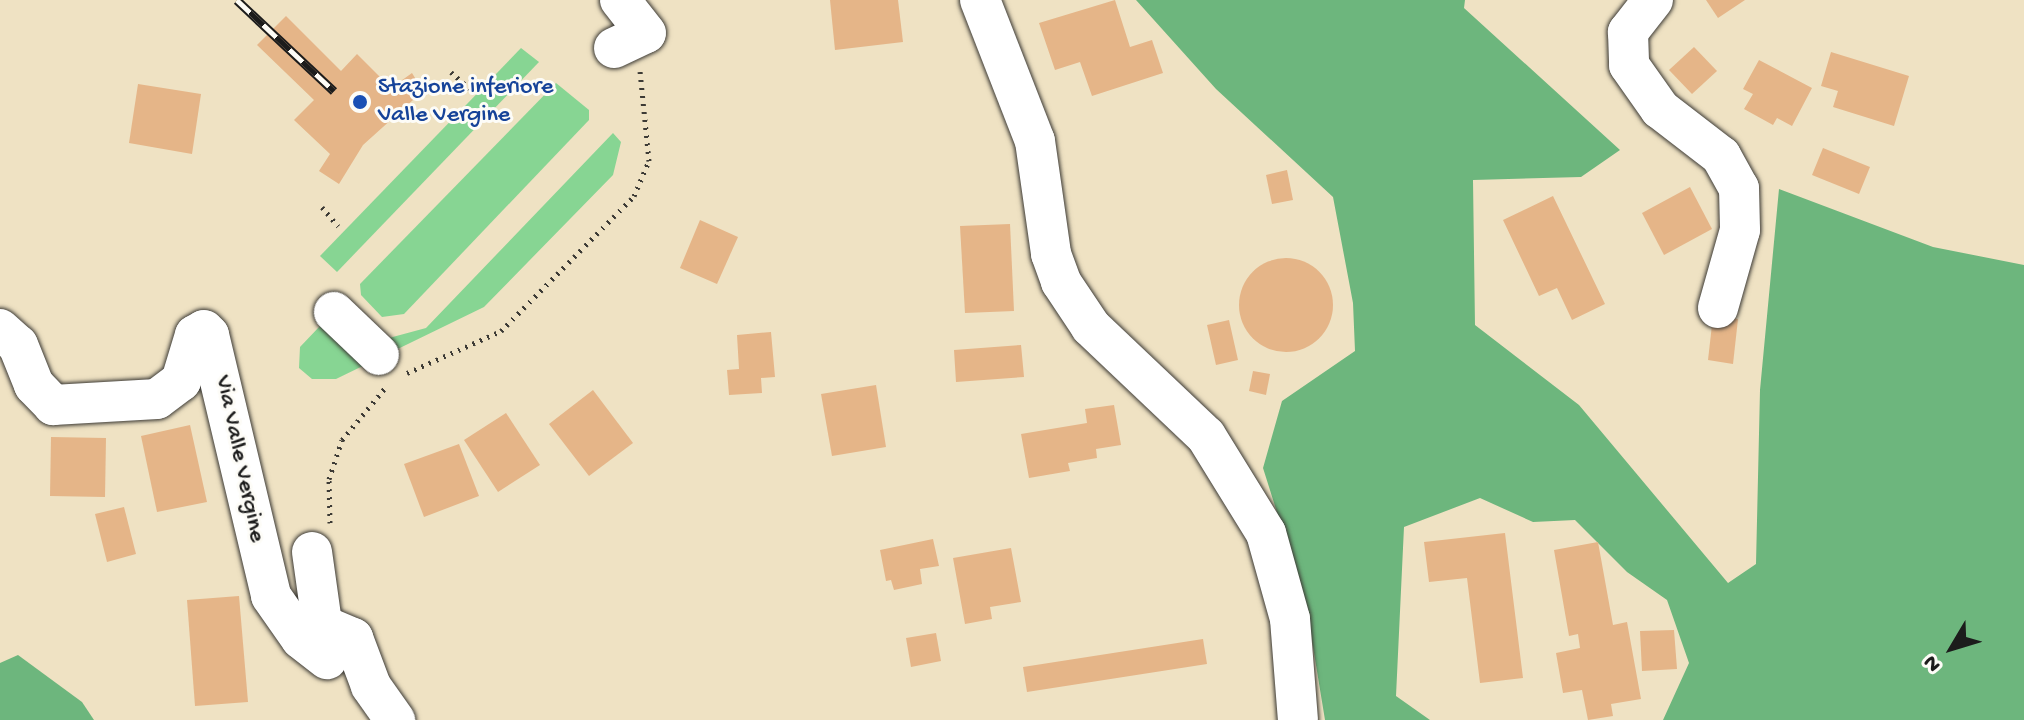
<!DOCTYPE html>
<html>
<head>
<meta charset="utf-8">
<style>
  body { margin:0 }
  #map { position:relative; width:2024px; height:720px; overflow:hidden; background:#efe2c3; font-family:"Gochi Hand",sans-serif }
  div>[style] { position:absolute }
  .green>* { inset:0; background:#87d593 }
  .forest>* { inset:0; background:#6db67d }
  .building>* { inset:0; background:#e5b588 }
  .round { border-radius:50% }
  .path>* { height:5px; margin-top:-2.5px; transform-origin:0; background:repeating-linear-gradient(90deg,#3c3a35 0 2px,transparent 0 8px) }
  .roads { filter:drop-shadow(0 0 2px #3c3a35) drop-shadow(0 0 2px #3c3a35) }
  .minor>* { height:40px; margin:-20px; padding:0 20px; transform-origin:20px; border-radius:20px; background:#fff }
  .rail>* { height:9px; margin-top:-4.5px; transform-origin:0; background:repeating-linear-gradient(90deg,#fdfcf7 0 18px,#1c1c1c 0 36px); box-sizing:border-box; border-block:2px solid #1c1c1c }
  .dots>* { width:22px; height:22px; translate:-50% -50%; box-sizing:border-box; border:4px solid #fdfcf7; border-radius:50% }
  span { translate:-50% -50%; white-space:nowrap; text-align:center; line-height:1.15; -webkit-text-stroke:6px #fdfcf7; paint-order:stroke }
  .transit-label { font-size:24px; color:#164399 }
  .left { translate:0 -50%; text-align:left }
  .street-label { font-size:24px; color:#1c1c1c }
  .north { position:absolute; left:1912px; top:608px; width:80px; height:80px; -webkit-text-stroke:6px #fdfcf7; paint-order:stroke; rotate:232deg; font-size:22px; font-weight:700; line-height:32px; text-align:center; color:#1c1c1c }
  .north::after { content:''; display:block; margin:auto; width:28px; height:36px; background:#1c1c1c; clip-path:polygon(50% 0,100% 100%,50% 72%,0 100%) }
</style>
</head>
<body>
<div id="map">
  <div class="green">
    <div style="clip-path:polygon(521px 48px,539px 62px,337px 272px,320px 256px)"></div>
    <div style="clip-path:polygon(556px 83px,589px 110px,589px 120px,404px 314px,382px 317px,361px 295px,360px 284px)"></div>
    <div style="clip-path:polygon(613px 133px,621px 142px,613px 175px,484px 307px,336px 379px,312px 379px,299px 368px,300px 347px,339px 306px,389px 338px,426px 328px)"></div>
  </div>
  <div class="forest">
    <div style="clip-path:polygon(1136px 0,1465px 0,1464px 8px,1620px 150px,1581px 177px,1473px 180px,1475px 325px,1579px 405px,1728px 583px,1756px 564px,1760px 390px,1779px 189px,1933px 247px,2024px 265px,2024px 720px,1663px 720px,1689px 663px,1667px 600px,1627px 572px,1575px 520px,1533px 522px,1480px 498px,1404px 527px,1396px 696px,1430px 720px,1325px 720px,1306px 604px,1263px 468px,1282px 401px,1355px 351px,1353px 303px,1333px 197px,1216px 89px)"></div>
    <div style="clip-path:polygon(18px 655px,82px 702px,94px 720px,0 720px,0 663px)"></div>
  </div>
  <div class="building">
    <div style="clip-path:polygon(830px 0,898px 0,903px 42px,835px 50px)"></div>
    <div style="clip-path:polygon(1115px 0,1130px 47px,1152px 40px,1163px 73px,1092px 96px,1080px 62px,1055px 70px,1039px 23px)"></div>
    <div style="clip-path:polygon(1706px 0,1745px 0,1718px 18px)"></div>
    <div style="clip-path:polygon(286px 16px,341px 71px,357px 54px,391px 88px,412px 73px,423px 91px,363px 145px,339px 184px,319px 171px,330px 154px,294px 120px,314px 100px,257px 45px)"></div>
    <div style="clip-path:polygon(1694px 47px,1717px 71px,1692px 94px,1669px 70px)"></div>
    <div style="clip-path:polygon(1831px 52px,1909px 76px,1894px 126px,1833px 107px,1838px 91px,1821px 86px)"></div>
    <div style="clip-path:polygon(1759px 60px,1812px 88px,1792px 126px,1777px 118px,1773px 125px,1744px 109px,1753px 94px,1743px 89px)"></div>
    <div style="clip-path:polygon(138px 84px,201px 94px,192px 154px,129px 143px)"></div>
    <div style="clip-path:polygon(1823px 148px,1870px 167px,1859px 194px,1812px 175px)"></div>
    <div style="clip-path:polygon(1287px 170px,1293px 200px,1272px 204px,1266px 175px)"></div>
    <div style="clip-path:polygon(1690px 187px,1712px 229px,1664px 255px,1642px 213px)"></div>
    <div style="clip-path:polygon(1553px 196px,1605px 304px,1572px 320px,1557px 288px,1539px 296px,1503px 220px)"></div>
    <div style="clip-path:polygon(700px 220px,738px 237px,717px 284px,680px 268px)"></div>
    <div style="clip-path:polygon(1010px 224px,1014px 311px,965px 313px,960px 226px)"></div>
    <div class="round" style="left:1239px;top:258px;width:94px;height:94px"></div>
    <div style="clip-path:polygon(1713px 316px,1738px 319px,1733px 364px,1708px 360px)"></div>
    <div style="clip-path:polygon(1229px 320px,1238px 360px,1216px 365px,1207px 325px)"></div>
    <div style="clip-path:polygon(771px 332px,775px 377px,761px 378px,762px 393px,729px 395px,727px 370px,739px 369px,737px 335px)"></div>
    <div style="clip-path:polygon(1021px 345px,1024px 377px,956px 382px,954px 350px)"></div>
    <div style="clip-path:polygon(1253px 371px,1270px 374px,1266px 395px,1249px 391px)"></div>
    <div style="clip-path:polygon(876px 385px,886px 447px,832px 456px,821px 394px)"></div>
    <div style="clip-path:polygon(593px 390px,633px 443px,589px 476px,549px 424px)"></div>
    <div style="clip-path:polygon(1114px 405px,1121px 445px,1096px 449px,1097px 458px,1068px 463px,1070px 471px,1029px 478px,1021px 434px,1087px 423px,1085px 409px)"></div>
    <div style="clip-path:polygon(506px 413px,540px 465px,498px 492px,464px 440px)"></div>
    <div style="clip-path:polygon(190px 425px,207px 502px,157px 512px,141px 436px)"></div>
    <div style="clip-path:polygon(51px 437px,106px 438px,105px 497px,50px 496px)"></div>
    <div style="clip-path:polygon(459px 444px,479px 496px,424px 517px,404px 464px)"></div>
    <div style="clip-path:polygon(124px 507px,136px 554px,107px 562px,95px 514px)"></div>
    <div style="clip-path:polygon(1505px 533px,1523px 678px,1480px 683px,1467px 578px,1429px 582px,1424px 542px)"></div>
    <div style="clip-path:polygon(933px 539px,939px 566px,920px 569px,922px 584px,894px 590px,891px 580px,886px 581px,880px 550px)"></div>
    <div style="clip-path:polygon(1598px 542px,1613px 625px,1627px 622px,1641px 699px,1611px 704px,1613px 716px,1588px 720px,1582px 690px,1563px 693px,1556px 653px,1580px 648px,1578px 634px,1569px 636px,1554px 550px)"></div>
    <div style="clip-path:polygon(1011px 548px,1021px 602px,990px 607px,992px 619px,965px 624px,953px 558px)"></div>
    <div style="clip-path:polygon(239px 596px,248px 702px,195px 706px,187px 600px)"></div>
    <div style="clip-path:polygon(1674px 630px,1677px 669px,1642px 671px,1640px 631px)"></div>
    <div style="clip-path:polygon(936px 633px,941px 661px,911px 667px,906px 638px)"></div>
    <div style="clip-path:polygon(1203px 639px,1207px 664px,1027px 692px,1023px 667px)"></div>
  </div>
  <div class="path">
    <div style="left:451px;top:72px;width:25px;rotate:42deg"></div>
    <div style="left:322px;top:207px;width:25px;rotate:50deg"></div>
    <div style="left:407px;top:373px;width:103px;rotate:-24.1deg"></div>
    <div style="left:501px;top:331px;width:190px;rotate:-45.4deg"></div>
    <div style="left:634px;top:196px;width:38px;rotate:-67deg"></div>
    <div style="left:649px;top:161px;width:90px;rotate:-95.7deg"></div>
    <div style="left:330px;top:523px;width:44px;rotate:-91.3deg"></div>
    <div style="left:329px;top:479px;width:41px;rotate:-71.6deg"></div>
    <div style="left:342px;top:440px;width:67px;rotate:-50.4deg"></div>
  </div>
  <div class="roads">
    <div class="minor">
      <div style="left:980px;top:0;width:151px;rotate:68.7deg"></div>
      <div style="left:1035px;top:141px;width:114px;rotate:81.9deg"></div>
      <div style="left:1051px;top:254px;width:30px;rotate:70deg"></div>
      <div style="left:1061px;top:282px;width:54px;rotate:56.3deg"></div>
      <div style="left:1091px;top:327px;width:158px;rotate:43.5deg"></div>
      <div style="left:1206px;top:436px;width:114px;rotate:58.3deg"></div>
      <div style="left:1266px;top:533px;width:89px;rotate:74.4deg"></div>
      <div style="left:1290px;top:619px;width:101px;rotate:85.5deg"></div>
      <div style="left:1653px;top:0;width:41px;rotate:128deg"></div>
      <div style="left:1628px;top:32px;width:33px;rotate:88deg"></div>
      <div style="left:1629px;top:65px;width:54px;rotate:54.8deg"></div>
      <div style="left:1660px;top:109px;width:77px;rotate:37.6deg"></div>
      <div style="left:1721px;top:156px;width:37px;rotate:61deg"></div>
      <div style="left:1739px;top:188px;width:42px;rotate:88.6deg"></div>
      <div style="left:1740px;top:230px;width:81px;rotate:105.8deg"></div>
      <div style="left:614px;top:48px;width:35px;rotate:-25deg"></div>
      <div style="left:646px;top:33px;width:42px;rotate:-128.2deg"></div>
      <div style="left:334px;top:312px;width:62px;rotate:43.7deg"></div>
      <div style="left:0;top:329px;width:24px;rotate:42deg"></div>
      <div style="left:18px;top:345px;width:43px;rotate:68.2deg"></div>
      <div style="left:34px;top:385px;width:28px;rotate:46deg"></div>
      <div style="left:53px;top:405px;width:104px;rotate:-3.3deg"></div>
      <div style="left:157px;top:399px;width:30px;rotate:-37deg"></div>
      <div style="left:181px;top:381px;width:48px;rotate:-73.1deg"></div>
      <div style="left:195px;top:335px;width:10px;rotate:-29deg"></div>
      <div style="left:204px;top:330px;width:7px;rotate:45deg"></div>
      <div style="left:209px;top:335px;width:268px;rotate:76.6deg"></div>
      <div style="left:271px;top:596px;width:52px;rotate:55.1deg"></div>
      <div style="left:301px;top:639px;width:33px;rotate:38deg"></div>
      <div style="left:312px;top:552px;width:100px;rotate:82deg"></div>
      <div style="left:322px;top:625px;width:34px;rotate:23deg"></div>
      <div style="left:353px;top:638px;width:51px;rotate:69.4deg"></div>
      <div style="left:371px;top:686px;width:42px;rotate:54.8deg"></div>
    </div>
  </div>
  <div class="rail">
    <div style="left:237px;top:0;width:133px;rotate:43.2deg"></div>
  </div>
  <div class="dots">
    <div style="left:360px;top:102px;background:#1a4fb4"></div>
  </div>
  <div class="transit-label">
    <span class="left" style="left:378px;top:102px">Stazione inferiore<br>Valle Vergine</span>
  </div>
  <div class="street-label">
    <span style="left:239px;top:459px;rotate:78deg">Via Valle Vergine</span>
  </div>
  <div class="north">N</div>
</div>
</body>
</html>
